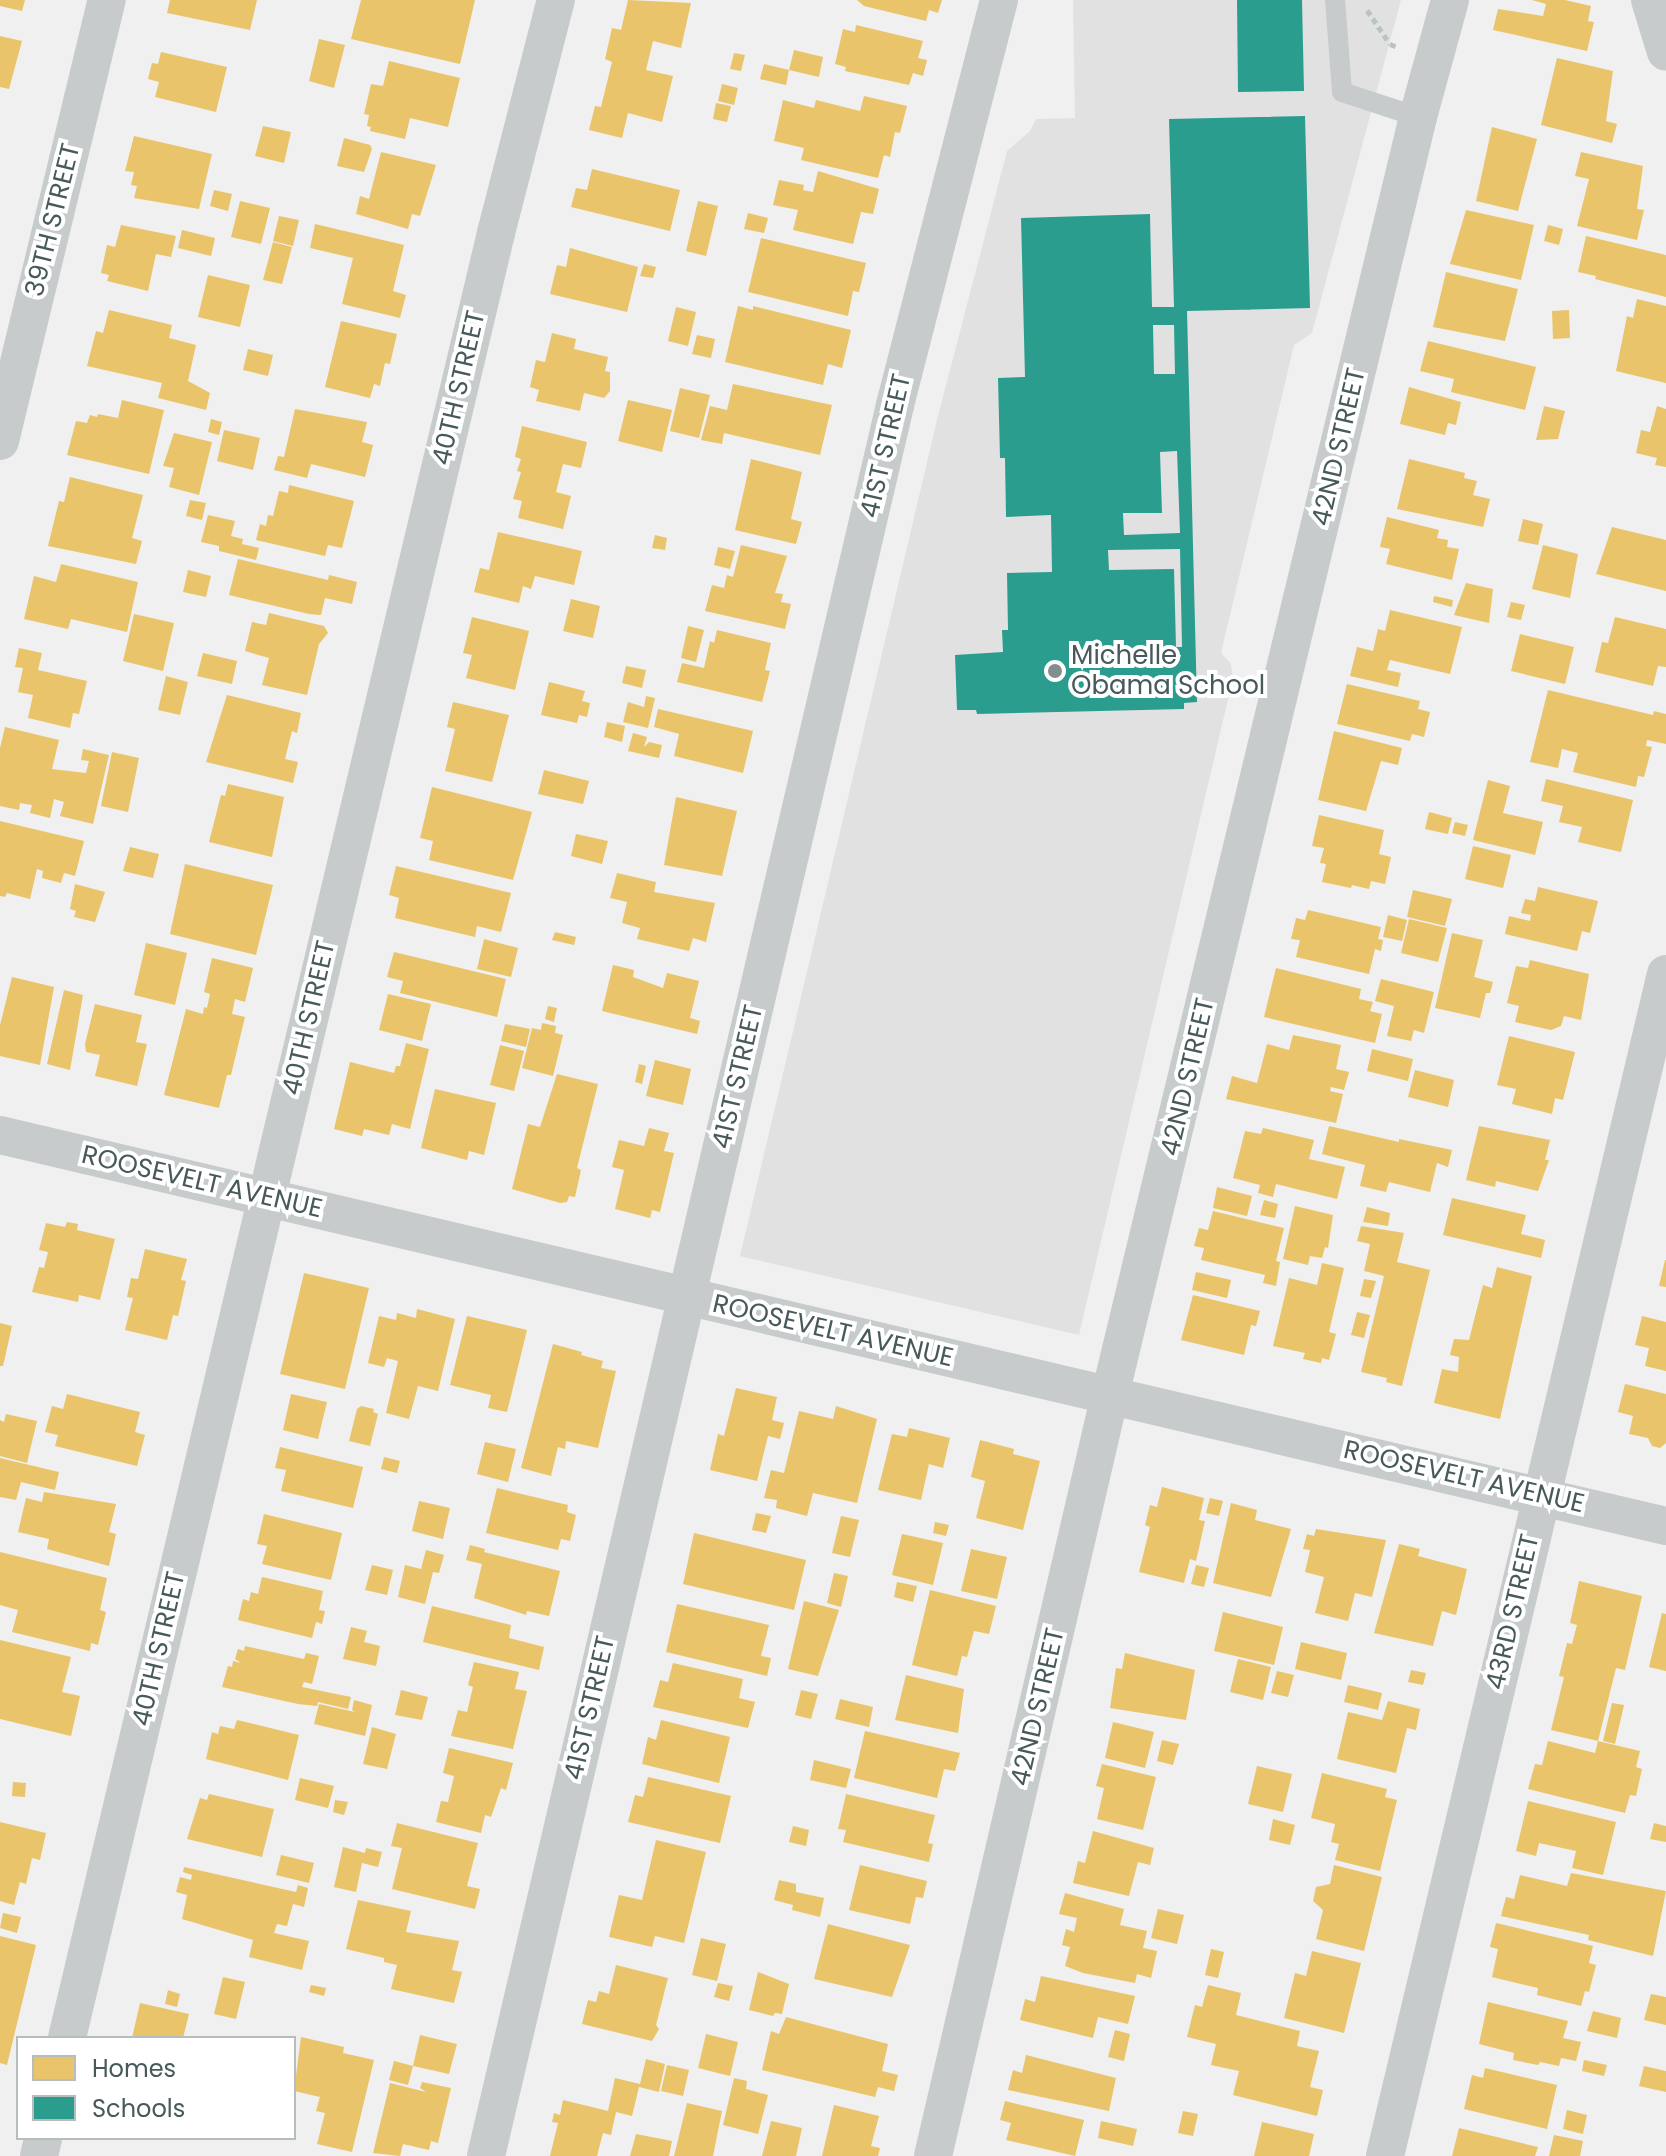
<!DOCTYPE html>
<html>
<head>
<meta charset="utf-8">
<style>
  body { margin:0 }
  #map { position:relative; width:1666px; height:2156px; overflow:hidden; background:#f0f0f0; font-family:Poppins,sans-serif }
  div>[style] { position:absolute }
  .education>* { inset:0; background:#e2e1e2 }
  .homes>* { inset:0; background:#e9c46a }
  .schools>* { inset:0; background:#2a9d8f }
  .path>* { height:5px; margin-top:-2.5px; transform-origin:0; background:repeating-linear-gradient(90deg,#b8c4bc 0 6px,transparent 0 10px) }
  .lane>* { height:20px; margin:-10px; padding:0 10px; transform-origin:10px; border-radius:10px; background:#c7cbcc }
  .street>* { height:38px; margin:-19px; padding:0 19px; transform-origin:19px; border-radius:19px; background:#c7cbcc }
  .dots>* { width:22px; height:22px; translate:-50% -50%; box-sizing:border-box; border:4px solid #fff; border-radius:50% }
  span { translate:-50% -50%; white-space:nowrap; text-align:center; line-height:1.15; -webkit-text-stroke:8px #fff; paint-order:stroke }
  .street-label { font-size:26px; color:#48595b }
  .poi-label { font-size:26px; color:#48595b }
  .left { translate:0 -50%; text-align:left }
  .legend { position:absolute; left:16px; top:2036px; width:280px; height:104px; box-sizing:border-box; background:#fff; border:2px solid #b6bdbd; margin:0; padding:10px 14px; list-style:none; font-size:24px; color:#48595b }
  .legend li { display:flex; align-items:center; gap:16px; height:40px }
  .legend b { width:40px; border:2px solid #b6bdbd }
</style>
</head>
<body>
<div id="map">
  <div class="education">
    <div style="clip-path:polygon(1073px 0,1401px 0,1312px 333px,1294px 345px,1221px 653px,1231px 664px,1233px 678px,1079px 1335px,740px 1256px,937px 420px,1007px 151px,1030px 131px,1036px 119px,1075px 118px)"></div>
  </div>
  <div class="homes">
    <div style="clip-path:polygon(0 0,25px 0,22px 11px,0 6px)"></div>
    <div style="clip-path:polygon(170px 0,257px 0,250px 30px,167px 13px)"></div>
    <div style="clip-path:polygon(361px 0,475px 0,460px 64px,351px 39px)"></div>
    <div style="clip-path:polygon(628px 0,691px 3px,681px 48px,653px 41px,646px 70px,673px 76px,662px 122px,628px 113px,622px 138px,589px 130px,595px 106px,601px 107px,612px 62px,605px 59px,612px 28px,621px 30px)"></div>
    <div style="clip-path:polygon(857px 0,942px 0,938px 13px,929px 10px,926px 21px,864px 6px)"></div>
    <div style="clip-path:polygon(1532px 0,1565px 0,1591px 6px,1588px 21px,1594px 22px,1587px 51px,1493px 30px,1498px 9px,1543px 16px,1546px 4px)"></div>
    <div style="clip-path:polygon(856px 25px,923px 41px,918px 58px,927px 60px,923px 76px,913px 73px,909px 85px,845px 71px,846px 67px,835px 64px,843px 29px,855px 32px)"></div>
    <div style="clip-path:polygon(0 36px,22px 41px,9px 89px,0 87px)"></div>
    <div style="clip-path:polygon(319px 39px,345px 45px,334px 88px,309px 81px)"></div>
    <div style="clip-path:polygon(794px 50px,823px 57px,819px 77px,789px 70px)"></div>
    <div style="clip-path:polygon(161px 52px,227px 67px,216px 112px,155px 97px,159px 82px,148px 79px,152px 63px,158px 64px)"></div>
    <div style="clip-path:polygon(734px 53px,745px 55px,741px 71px,730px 69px)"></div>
    <div style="clip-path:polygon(1557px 58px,1613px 71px,1606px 121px,1617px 124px,1612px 143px,1541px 125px)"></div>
    <div style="clip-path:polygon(389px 61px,460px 78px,448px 127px,410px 118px,405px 139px,370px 131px,371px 127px,367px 126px,369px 115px,364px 114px,371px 84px,383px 86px)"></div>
    <div style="clip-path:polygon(764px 64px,789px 70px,786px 85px,760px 79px)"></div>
    <div style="clip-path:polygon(722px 84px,738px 88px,734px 105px,718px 101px)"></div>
    <div style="clip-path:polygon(864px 96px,907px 106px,900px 133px,895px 132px,890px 157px,884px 155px,878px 178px,801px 160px,804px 148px,774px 141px,783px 100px,814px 108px,816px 100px,860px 111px)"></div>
    <div style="clip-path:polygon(716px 103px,731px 106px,727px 122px,713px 119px)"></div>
    <div style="clip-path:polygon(263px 126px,291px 132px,284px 163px,255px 156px)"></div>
    <div style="clip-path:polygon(1492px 127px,1537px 139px,1518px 211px,1476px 201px)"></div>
    <div style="clip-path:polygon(134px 136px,212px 154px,199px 209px,134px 198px,137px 186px,131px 185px,134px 172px,125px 171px)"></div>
    <div style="clip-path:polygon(344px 138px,370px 145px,372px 149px,364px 172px,337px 166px)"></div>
    <div style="clip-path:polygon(381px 152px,436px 165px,420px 216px,412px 214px,408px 229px,356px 214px,360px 196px,369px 199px)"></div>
    <div style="clip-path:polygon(1581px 152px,1643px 166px,1637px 209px,1644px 210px,1637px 240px,1577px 226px,1589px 179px,1575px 176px)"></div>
    <div style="clip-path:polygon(592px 169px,680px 190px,670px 231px,571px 207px,576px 188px,587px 190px)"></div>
    <div style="clip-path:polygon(818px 171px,879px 189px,873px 214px,861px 212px,853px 244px,793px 230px,798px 210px,773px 205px,779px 180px,804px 185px,803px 190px,813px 192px)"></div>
    <div style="clip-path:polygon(214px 190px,232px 194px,228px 211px,210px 206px)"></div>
    <div style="clip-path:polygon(240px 201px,270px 208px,261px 244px,231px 237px)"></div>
    <div style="clip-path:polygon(698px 201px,718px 206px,706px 256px,686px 251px)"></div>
    <div style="clip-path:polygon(1466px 210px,1534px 225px,1521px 280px,1450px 264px)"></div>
    <div style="clip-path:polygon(748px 213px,768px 218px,764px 233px,744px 229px)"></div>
    <div style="clip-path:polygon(279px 216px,299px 220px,293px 246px,273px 241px)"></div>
    <div style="clip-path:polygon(315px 224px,404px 245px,393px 291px,406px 295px,400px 318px,342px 304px,353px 258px,310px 248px)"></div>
    <div style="clip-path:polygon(121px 225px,176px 236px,171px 257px,156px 254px,148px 291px,107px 281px,109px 275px,101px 273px,107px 245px,115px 247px)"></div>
    <div style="clip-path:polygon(1548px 225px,1563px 229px,1559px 245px,1544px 241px)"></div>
    <div style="clip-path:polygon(182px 230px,215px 238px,211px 256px,178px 248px)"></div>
    <div style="clip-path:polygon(1586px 236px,1666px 255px,1666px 297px,1595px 279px,1596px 276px,1578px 272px)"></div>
    <div style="clip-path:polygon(761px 238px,866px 263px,859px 292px,853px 291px,848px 316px,748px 292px)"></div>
    <div style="clip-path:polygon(273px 242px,292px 247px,282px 284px,263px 280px)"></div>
    <div style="clip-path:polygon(570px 248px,638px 267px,627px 312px,550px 294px,557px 265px,566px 267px)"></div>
    <div style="clip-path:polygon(644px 264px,656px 267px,653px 278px,640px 276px)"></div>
    <div style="clip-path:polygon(1446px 272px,1518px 289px,1505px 341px,1433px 327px)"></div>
    <div style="clip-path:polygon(208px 275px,250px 285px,240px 327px,198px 317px)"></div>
    <div style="clip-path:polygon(1637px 299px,1666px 306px,1666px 383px,1616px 371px,1627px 316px,1633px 318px)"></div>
    <div style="clip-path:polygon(738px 306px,753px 310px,753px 306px,851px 330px,842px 368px,828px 364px,823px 385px,725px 362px)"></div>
    <div style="clip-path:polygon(676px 307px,696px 312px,688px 346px,668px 341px)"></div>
    <div style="clip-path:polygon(109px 310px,172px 325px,169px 338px,196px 345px,188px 381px,210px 393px,206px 410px,158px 398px,162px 383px,87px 366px,96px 331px,103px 333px)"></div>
    <div style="clip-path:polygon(1569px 310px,1570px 338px,1553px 339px,1552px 311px)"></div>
    <div style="clip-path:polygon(341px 321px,397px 334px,390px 364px,385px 363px,380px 386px,374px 384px,370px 398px,325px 387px)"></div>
    <div style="clip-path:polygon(552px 333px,576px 339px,574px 349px,608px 357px,605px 371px,610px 372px,610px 391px,604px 398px,584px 393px,580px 411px,536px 401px,539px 390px,530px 387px,536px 360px,545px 362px)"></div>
    <div style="clip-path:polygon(697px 335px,715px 339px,711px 358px,692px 354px)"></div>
    <div style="clip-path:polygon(1428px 341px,1536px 367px,1525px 410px,1451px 392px,1454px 379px,1420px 371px)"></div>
    <div style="clip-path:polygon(248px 349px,273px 355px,268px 376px,243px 370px)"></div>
    <div style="clip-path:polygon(733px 384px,832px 405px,820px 455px,724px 433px,722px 444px,701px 440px,710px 406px,727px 410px)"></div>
    <div style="clip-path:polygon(1409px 387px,1461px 402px,1456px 425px,1448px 423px,1445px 435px,1400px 424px)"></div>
    <div style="clip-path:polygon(680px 388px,710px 395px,699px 438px,670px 431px)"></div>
    <div style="clip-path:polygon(122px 400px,164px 410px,149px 474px,67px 455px,76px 421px,87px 423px,90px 415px,97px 417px,98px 414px,118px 418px)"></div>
    <div style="clip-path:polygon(628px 400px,672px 410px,662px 452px,618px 441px)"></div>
    <div style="clip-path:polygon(1544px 406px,1565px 411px,1558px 439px,1536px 440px)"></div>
    <div style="clip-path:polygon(1657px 406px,1666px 409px,1666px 467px,1655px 465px,1657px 458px,1636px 453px,1641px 430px,1650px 432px)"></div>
    <div style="clip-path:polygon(295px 409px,367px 422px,362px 442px,373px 445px,365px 477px,311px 464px,307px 478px,274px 470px,278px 456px,284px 457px)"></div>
    <div style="clip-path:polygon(211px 419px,222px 422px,219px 435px,208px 432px)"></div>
    <div style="clip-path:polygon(522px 426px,587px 442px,581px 468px,563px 464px,556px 492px,571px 496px,563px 529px,518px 518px,522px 501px,513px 499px,521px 472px,517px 471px,521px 459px,515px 457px)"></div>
    <div style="clip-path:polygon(224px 430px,260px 438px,253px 470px,217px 461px)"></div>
    <div style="clip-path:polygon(174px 433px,212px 442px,199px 495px,169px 487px,174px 468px,163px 466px)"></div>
    <div style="clip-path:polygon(751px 459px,802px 472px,791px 519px,802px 522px,796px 544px,735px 530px)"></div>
    <div style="clip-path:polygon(1409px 459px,1465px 473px,1464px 478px,1477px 481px,1473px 495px,1490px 499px,1483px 527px,1397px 509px)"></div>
    <div style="clip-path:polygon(70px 477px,143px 495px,132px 538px,142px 541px,136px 564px,48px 546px,59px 501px,64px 502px)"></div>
    <div style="clip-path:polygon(289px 485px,354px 501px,342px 548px,328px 545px,325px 556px,256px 540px,260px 524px,266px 526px,268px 515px,273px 516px,279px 491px,288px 493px)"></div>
    <div style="clip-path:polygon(190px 500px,206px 503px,202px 520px,186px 516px)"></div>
    <div style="clip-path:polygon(208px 515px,235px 521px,231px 536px,243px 539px,242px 544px,259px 548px,256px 560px,219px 551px,219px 546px,201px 542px)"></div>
    <div style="clip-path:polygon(1387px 517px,1439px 530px,1437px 538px,1448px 540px,1447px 547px,1459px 549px,1452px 580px,1386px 564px,1390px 549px,1380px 547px)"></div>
    <div style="clip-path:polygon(1523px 519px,1543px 524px,1538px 545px,1518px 541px)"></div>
    <div style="clip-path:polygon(1612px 527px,1666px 540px,1666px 591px,1596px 574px)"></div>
    <div style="clip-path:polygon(498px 532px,582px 551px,574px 585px,535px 576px,531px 589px,523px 586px,519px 603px,474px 592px,480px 568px,489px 570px)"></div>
    <div style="clip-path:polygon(655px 535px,667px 538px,665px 550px,652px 548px)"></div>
    <div style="clip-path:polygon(741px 545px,787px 556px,775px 593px,783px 594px,781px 602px,791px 604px,785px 629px,705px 611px,712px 585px,724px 588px,727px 575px,733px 577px)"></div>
    <div style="clip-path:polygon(1543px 545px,1578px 554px,1570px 598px,1532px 589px)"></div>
    <div style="clip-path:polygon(718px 547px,735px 551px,730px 569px,714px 565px)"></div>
    <div style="clip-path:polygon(238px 559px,328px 580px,329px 575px,357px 582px,352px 604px,325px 598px,321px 615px,309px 614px,229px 595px)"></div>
    <div style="clip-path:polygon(61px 564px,138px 582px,127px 632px,71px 619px,68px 629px,24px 619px,34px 576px,56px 582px)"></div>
    <div style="clip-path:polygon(188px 570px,211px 576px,206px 597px,183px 592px)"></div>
    <div style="clip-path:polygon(1466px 583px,1493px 589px,1489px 623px,1454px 615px)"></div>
    <div style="clip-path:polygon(1434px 596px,1453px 600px,1452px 607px,1433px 602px)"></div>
    <div style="clip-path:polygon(571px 599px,600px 606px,593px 638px,563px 631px)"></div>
    <div style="clip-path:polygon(1511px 602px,1525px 605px,1521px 620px,1507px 617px)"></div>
    <div style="clip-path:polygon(1390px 610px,1462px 627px,1450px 674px,1390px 660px,1387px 670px,1401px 673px,1398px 687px,1350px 676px,1357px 647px,1373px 651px,1378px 629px,1385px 631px)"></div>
    <div style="clip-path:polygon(269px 613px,324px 626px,328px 633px,319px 644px,307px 695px,262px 685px,269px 658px,245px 651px,252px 622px,266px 625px)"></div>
    <div style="clip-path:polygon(134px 614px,174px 623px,163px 671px,123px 661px)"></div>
    <div style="clip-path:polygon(472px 617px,529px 631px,515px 690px,466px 678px,472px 655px,463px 653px)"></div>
    <div style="clip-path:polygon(1615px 617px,1666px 629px,1666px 667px,1658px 666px,1653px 686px,1595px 672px,1602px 642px,1608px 643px)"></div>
    <div style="clip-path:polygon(688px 626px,704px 630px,696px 662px,681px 658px)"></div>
    <div style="clip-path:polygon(717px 630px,771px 643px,765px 670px,770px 671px,762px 702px,677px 682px,682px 663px,704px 668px,710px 641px,714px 643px)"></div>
    <div style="clip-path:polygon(1520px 634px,1574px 647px,1565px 684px,1511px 671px)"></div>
    <div style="clip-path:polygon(19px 648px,42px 653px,38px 670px,87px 681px,79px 714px,73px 713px,70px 728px,28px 718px,33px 695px,18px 692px,23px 668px,15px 667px)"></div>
    <div style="clip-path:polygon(203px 653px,237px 661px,232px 684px,197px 676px)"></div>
    <div style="clip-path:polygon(626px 666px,646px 670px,642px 688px,622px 683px)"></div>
    <div style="clip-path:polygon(166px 676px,188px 682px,180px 715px,158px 710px)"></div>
    <div style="clip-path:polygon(549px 682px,585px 691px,582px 701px,590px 703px,587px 717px,579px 715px,577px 723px,541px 715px)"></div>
    <div style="clip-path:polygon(1347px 684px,1420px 701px,1418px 709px,1430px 712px,1424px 737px,1412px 734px,1410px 741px,1337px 724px)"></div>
    <div style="clip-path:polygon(1548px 690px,1653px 715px,1654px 711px,1666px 714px,1666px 744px,1647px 740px,1646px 746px,1652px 747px,1644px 777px,1638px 776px,1636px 787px,1573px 772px,1578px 753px,1562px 749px,1558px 768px,1530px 762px)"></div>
    <div style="clip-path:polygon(227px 695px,301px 713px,297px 733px,292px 731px,285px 759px,298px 762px,293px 783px,206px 762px)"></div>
    <div style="clip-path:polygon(646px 696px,655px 698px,648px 728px,623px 722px,628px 702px,644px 707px)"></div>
    <div style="clip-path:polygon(453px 702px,509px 715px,492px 782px,445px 771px,455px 729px,447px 727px)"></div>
    <div style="clip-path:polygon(658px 709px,753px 731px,743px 773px,674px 756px,679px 734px,654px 727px)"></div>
    <div style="clip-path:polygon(607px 722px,625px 726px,622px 742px,604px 737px)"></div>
    <div style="clip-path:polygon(5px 727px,59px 740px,52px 769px,86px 773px,89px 761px,81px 760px,83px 749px,109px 755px,93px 824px,60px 816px,64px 802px,54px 799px,50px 818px,30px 813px,32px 805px,20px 803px,19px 810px,0 806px,0 748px)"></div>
    <div style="clip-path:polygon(1334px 731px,1402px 748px,1398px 765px,1381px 761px,1366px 811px,1318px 800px)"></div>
    <div style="clip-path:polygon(633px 733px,647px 737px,644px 747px,649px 742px,662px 745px,659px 758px,628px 751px)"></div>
    <div style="clip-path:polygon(112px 752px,139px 758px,128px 812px,101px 806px)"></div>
    <div style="clip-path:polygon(544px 770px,589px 781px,583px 804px,538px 794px)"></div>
    <div style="clip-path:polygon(1546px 779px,1633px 800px,1621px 852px,1578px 842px,1582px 827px,1559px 822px,1563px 806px,1541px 801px)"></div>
    <div style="clip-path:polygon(1488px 780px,1510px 786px,1503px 813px,1543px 822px,1535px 855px,1473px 840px)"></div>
    <div style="clip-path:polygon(228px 784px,284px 797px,272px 857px,209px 842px,221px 795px,225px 796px)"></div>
    <div style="clip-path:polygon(432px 787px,532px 812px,513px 880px,429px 860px,433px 841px,420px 838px)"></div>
    <div style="clip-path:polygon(676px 797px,737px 811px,722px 876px,664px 865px)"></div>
    <div style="clip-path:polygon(1429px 812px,1452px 818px,1448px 834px,1425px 829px)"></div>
    <div style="clip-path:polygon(1319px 815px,1384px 830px,1379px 854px,1391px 857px,1385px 884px,1371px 881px,1369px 889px,1352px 885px,1351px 888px,1322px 882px,1326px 864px,1320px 863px,1324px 848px,1312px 846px)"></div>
    <div style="clip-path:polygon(0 821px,84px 841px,75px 876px,64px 873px,61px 883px,42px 878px,43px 871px,37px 869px,30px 899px,7px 893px,5px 897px,0 896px)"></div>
    <div style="clip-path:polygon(1455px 822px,1468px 825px,1465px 836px,1452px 833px)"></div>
    <div style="clip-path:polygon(576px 834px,608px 841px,602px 864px,571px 856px)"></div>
    <div style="clip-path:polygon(1473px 846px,1511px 855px,1503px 888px,1465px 879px)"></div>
    <div style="clip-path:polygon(130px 847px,159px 854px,153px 878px,123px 871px)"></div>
    <div style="clip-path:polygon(185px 864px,273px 885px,256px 955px,170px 934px)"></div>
    <div style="clip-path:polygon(396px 866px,511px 893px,501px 932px,477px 926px,475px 937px,395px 918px,399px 898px,389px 895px)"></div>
    <div style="clip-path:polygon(617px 873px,656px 882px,654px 892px,715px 903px,706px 942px,693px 938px,689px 951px,637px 939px,640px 928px,622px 923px,627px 902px,610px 898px)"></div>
    <div style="clip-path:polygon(75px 884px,105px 892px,95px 922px,74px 917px,76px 911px,70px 909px)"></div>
    <div style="clip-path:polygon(1538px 887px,1598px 901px,1590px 933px,1582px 931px,1577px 951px,1505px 934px,1509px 916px,1530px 921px,1531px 915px,1521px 913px,1525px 899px,1535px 901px)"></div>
    <div style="clip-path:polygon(1413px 890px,1452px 899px,1445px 926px,1407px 917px)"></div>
    <div style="clip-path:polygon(1308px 910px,1381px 927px,1378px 939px,1383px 940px,1381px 951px,1375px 949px,1369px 974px,1296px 957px,1300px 940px,1291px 939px,1296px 918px,1305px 920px)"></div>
    <div style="clip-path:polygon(1388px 915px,1407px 920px,1402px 941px,1383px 937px)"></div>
    <div style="clip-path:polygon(1409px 919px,1447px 928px,1438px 962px,1401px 953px)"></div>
    <div style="clip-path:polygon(555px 932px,576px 937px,574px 945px,552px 940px)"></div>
    <div style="clip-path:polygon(1452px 933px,1483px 940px,1474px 977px,1493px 982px,1490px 993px,1486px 993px,1480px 1018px,1435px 1008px)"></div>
    <div style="clip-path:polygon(484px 939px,518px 948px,511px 977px,477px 969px)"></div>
    <div style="clip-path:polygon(146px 943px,187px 953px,175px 1005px,134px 995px)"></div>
    <div style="clip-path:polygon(394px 952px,506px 979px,497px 1017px,400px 993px,403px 981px,387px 977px)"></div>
    <div style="clip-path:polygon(212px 958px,253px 968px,245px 1002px,235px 999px,232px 1014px,245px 1017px,231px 1075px,227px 1075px,219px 1108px,164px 1095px,186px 1009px,203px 1014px,204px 1007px,207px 1008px,210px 994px,204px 992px)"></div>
    <div style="clip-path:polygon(1530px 960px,1589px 974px,1581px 1020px,1564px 1016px,1561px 1026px,1551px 1030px,1515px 1022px,1519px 1006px,1507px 1003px,1516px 966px,1528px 968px)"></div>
    <div style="clip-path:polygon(613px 965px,634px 970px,633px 977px,663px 988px,667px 973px,699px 981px,690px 1018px,700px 1021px,697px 1034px,602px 1011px)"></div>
    <div style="clip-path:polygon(1276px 968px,1361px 989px,1359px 999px,1373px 1002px,1370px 1011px,1382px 1014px,1375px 1043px,1264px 1017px)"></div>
    <div style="clip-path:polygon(12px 977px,54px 987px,40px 1065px,0 1056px,0 1025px)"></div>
    <div style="clip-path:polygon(1381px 979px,1434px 992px,1424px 1033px,1414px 1030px,1411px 1041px,1387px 1036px,1394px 1006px,1375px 1001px)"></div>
    <div style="clip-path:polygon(64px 990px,83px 995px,70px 1070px,47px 1064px)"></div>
    <div style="clip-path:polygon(388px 994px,431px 1004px,422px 1041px,379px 1030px)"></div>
    <div style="clip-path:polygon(95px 1004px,142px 1015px,136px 1042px,147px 1044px,137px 1086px,95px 1076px,100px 1055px,86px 1052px,85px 1044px)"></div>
    <div style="clip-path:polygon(548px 1006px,557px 1008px,554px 1022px,545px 1019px)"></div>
    <div style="clip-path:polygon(542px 1023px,556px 1026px,555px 1033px,563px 1035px,553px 1076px,522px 1068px,532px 1028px,541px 1030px)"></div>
    <div style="clip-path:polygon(505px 1024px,530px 1029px,526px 1047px,501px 1041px)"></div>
    <div style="clip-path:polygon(1293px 1035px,1341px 1045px,1336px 1069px,1349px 1072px,1344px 1090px,1331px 1087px,1330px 1091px,1343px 1094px,1336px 1123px,1226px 1099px,1232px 1076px,1257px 1083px,1267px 1044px,1289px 1050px)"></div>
    <div style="clip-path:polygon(1509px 1036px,1575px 1052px,1563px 1100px,1555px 1098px,1552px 1114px,1512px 1104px,1516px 1089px,1497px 1085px)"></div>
    <div style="clip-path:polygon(406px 1043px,429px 1049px,410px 1129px,392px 1124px,389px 1135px,364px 1129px,362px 1136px,334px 1129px,350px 1062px,394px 1073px,396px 1066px,400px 1066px)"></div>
    <div style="clip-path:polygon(500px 1045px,524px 1051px,514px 1091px,490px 1085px)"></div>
    <div style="clip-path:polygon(1372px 1049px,1413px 1059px,1408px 1081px,1367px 1071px)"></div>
    <div style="clip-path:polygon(655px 1060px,691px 1069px,683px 1105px,646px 1096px)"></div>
    <div style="clip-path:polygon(639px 1064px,646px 1066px,642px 1084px,635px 1082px)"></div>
    <div style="clip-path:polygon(1415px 1070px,1454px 1080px,1448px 1107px,1408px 1097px)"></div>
    <div style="clip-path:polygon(557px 1074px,598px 1084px,577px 1168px,581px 1170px,575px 1197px,569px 1196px,567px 1202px,560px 1203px,512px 1189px,528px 1124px,540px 1127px)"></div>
    <div style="clip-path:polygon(435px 1089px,496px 1103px,484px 1155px,469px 1151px,467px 1160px,421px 1148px)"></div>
    <div style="clip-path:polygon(1329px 1126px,1399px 1142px,1399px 1139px,1452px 1150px,1448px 1167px,1437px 1163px,1430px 1192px,1389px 1182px,1386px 1192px,1360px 1186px,1365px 1165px,1322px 1154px)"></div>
    <div style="clip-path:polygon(1479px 1126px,1550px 1140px,1545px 1160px,1549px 1160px,1538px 1191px,1496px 1181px,1495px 1187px,1466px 1180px)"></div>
    <div style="clip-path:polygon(649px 1128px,669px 1133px,664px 1151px,674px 1153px,660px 1212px,652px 1210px,650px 1218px,615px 1209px,624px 1170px,612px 1167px,619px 1140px,644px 1146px)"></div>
    <div style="clip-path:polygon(1263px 1128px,1314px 1140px,1309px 1159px,1345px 1167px,1337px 1199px,1276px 1184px,1273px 1197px,1258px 1193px,1260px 1185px,1233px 1178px,1245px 1131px,1261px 1134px)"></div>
    <div style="clip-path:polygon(1217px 1187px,1252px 1196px,1247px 1216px,1213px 1208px)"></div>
    <div style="clip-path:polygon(1452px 1198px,1526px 1215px,1521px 1234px,1545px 1240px,1541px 1258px,1443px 1235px)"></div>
    <div style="clip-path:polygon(1264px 1200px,1278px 1204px,1275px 1218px,1260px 1215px)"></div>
    <div style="clip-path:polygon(1295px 1206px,1333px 1215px,1328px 1248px,1325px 1247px,1322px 1258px,1310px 1256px,1308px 1265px,1283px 1259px)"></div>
    <div style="clip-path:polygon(1367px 1207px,1390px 1213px,1388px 1226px,1363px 1222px)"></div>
    <div style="clip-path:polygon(1213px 1211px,1284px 1228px,1276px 1261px,1280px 1262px,1276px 1286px,1263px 1283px,1265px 1275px,1201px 1260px,1204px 1248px,1194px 1246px,1199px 1228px,1208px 1230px)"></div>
    <div style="clip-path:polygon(67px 1222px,78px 1224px,77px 1230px,115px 1239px,100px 1300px,79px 1295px,78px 1302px,32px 1292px,39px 1267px,44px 1268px,48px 1252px,39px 1250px,46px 1223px,65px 1227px)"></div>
    <div style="clip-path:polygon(1361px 1226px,1404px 1233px,1397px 1262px,1430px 1270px,1402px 1386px,1386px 1382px,1387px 1378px,1361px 1372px,1384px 1276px,1364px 1271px,1370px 1244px,1357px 1241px)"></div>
    <div style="clip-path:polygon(145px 1249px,187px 1259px,181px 1280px,186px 1281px,178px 1316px,173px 1315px,167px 1340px,125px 1330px,133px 1298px,127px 1297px,131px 1278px,138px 1279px)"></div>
    <div style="clip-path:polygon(1665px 1260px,1666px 1260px,1666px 1287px,1659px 1286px)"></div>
    <div style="clip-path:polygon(1322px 1263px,1344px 1268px,1329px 1332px,1336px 1334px,1329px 1360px,1322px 1358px,1321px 1363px,1303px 1359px,1305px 1353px,1273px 1346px,1289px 1278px,1317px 1285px)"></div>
    <div style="clip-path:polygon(1497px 1267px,1532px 1276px,1500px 1419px,1434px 1403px,1442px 1369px,1458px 1372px,1459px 1357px,1450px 1355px,1454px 1339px,1469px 1340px,1483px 1285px,1492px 1288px)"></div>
    <div style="clip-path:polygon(1196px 1272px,1231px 1280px,1227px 1298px,1192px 1290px)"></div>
    <div style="clip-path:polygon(304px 1273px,369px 1288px,345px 1389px,280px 1374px)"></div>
    <div style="clip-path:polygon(1364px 1279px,1376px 1281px,1371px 1298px,1360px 1296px)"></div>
    <div style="clip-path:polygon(1193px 1295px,1260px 1311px,1256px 1326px,1251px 1325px,1244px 1355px,1181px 1340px)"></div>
    <div style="clip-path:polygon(417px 1309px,455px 1319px,438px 1391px,418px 1386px,409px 1419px,386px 1413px,398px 1361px,387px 1358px,384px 1367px,368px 1363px,379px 1316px,396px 1320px,397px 1313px,416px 1318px)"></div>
    <div style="clip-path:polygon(1357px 1312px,1370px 1315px,1364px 1338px,1351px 1335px)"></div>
    <div style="clip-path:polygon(467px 1316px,527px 1330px,507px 1412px,488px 1408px,491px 1395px,450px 1385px)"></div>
    <div style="clip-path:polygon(1642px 1316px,1666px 1322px,1666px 1371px,1645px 1366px,1649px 1348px,1635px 1345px)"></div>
    <div style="clip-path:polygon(0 1323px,12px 1326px,3px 1366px,0 1366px)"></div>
    <div style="clip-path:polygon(553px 1344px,582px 1352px,581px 1355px,603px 1361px,601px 1368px,616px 1371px,598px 1448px,566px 1441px,565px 1449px,558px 1447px,551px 1476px,521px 1468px)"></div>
    <div style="clip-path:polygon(1625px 1384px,1666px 1394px,1666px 1443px,1660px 1448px,1652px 1446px,1648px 1438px,1629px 1434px,1633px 1416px,1618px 1412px)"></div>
    <div style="clip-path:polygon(736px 1388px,777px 1397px,772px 1420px,784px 1423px,780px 1439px,768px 1436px,757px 1481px,710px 1470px,718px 1434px,724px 1436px)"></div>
    <div style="clip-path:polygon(67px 1394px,140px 1412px,135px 1432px,145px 1435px,137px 1466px,55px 1446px,58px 1435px,45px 1432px,52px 1406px,63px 1409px)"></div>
    <div style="clip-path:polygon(291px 1394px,327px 1402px,318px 1439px,283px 1430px)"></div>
    <div style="clip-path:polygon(361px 1406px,374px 1409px,373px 1412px,378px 1414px,370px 1446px,349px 1441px,357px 1409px)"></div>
    <div style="clip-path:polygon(836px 1406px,877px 1419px,857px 1503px,813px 1493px,807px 1516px,776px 1508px,777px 1500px,764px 1498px,771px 1470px,784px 1473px,799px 1411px,833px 1419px)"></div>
    <div style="clip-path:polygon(6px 1414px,37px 1421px,27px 1463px,0 1456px,0 1420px,4px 1422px)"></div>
    <div style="clip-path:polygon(909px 1428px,950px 1438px,943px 1468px,929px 1464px,921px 1500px,878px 1490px,892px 1434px,907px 1437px)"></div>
    <div style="clip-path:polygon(980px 1440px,1014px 1449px,1013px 1454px,1040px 1461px,1023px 1530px,976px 1518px,985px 1481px,971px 1477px)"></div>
    <div style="clip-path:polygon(485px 1442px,516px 1449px,508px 1482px,477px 1474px)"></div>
    <div style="clip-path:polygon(280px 1447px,363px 1467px,353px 1508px,281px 1491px,286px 1470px,275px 1468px)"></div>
    <div style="clip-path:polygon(384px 1457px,400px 1461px,397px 1473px,381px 1469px)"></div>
    <div style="clip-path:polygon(0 1458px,59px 1472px,55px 1490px,21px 1482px,16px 1500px,0 1497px)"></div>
    <div style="clip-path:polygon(1162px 1487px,1204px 1498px,1199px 1520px,1205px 1521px,1196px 1561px,1190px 1559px,1184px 1583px,1139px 1572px,1150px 1527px,1145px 1525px,1150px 1505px,1157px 1507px)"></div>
    <div style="clip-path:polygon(497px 1488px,568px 1505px,567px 1512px,576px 1515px,570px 1541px,561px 1539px,558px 1550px,486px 1533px)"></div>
    <div style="clip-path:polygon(44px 1492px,116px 1504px,109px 1532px,116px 1534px,109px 1566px,47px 1549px,49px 1539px,18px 1532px,26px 1498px,42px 1502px)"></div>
    <div style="clip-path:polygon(1210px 1498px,1223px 1501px,1219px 1516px,1206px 1513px)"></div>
    <div style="clip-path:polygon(419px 1501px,450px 1508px,443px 1539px,412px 1531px)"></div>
    <div style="clip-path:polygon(1231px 1503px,1257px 1510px,1255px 1520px,1291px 1529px,1271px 1597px,1213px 1583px)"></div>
    <div style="clip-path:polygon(756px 1513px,771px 1516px,766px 1533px,752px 1530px)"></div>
    <div style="clip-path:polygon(264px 1514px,342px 1533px,331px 1580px,262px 1564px,267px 1546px,257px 1544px)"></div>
    <div style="clip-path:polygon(841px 1516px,859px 1520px,850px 1557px,832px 1553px)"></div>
    <div style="clip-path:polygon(935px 1522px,949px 1525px,946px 1536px,933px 1533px)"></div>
    <div style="clip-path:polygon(1316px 1529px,1386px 1540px,1372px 1597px,1355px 1593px,1348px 1621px,1315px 1613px,1324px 1577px,1305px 1572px,1310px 1550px,1303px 1549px,1307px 1534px,1314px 1536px)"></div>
    <div style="clip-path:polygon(694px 1533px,806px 1560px,794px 1610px,683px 1584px)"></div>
    <div style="clip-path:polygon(902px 1534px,943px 1543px,933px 1585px,892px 1575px)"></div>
    <div style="clip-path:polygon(1399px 1544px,1420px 1549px,1418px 1556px,1467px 1569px,1456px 1615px,1442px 1611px,1433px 1646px,1374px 1633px)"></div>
    <div style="clip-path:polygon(470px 1545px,485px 1549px,484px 1552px,560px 1571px,549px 1616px,527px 1611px,526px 1615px,474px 1598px,482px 1564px,466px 1560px)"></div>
    <div style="clip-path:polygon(971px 1549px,1007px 1557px,997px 1599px,961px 1591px)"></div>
    <div style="clip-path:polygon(426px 1550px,444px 1555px,439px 1573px,433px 1572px,425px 1604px,398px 1597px,405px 1565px,421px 1569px)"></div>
    <div style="clip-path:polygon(0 1552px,107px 1578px,100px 1610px,106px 1612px,98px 1645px,91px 1643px,90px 1651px,12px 1632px,18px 1610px,0 1605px)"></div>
    <div style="clip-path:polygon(372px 1565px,393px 1570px,387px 1595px,365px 1590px)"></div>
    <div style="clip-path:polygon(1196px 1565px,1209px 1568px,1204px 1587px,1191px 1584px)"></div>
    <div style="clip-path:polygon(834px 1573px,848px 1576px,841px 1607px,827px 1603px)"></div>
    <div style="clip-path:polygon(262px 1577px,323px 1591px,319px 1610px,325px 1611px,322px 1624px,316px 1622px,312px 1638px,238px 1620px,243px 1599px,249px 1601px,251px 1592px,258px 1594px)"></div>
    <div style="clip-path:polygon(1579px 1581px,1642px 1596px,1625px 1670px,1616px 1668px,1598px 1741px,1640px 1751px,1636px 1767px,1642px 1769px,1636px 1796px,1630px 1795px,1625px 1813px,1528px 1789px,1535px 1764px,1542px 1765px,1548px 1741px,1595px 1753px,1598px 1741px,1551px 1730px,1564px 1677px,1559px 1676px,1567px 1643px,1572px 1644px,1577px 1625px,1570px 1623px)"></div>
    <div style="clip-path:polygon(897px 1582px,917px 1586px,913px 1602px,894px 1597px)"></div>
    <div style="clip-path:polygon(930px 1590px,996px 1606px,989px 1634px,974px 1631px,967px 1657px,962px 1656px,957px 1676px,912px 1665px)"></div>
    <div style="clip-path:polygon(804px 1601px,839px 1610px,818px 1676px,788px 1669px)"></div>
    <div style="clip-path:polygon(677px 1604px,769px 1625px,761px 1656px,771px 1658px,767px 1676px,666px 1652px)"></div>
    <div style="clip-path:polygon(432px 1606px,511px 1625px,509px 1638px,544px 1647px,539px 1670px,423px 1642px)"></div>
    <div style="clip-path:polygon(1223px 1612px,1283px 1627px,1274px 1665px,1214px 1651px)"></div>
    <div style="clip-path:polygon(1662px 1613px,1666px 1614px,1666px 1671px,1649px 1667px)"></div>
    <div style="clip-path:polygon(351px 1627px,367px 1631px,364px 1642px,380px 1646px,376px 1666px,343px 1659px)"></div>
    <div style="clip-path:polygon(0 1640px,71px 1657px,62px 1692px,80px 1696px,71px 1736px,0 1719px)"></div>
    <div style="clip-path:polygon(1301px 1642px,1347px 1653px,1341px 1680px,1295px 1669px)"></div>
    <div style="clip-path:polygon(245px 1646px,304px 1659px,306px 1653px,319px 1656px,312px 1684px,304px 1682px,302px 1687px,351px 1697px,348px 1709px,318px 1702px,317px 1706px,298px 1704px,222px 1687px,228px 1666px,232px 1667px,233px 1661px,241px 1663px,235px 1659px,238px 1649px,244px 1651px)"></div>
    <div style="clip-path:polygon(1125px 1653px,1195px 1670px,1186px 1720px,1110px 1708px,1116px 1668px,1122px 1669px)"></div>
    <div style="clip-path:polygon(1238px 1659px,1271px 1667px,1263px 1700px,1230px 1692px)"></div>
    <div style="clip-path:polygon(474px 1662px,519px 1672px,515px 1689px,527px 1691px,513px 1749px,451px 1736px,458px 1710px,467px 1712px,473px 1687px,468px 1685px)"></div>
    <div style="clip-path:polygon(673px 1663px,743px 1679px,739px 1698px,755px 1702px,748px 1728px,653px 1707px,660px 1680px,668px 1682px)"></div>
    <div style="clip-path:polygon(1411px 1670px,1426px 1673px,1423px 1685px,1408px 1682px)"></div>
    <div style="clip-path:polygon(1277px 1671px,1294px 1675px,1288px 1697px,1271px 1693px)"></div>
    <div style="clip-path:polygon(906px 1675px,964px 1689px,958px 1733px,895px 1720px)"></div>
    <div style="clip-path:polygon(1348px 1685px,1382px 1693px,1378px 1710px,1344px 1702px)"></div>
    <div style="clip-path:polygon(401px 1690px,428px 1697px,422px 1720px,395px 1715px)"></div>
    <div style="clip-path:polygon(801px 1690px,818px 1694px,811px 1719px,795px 1715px)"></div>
    <div style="clip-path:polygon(840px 1699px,873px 1707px,869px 1727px,835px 1719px)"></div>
    <div style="clip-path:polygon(354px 1700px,372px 1705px,365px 1736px,314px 1724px,319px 1704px,355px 1712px,352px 1710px)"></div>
    <div style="clip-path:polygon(1388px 1701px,1420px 1709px,1416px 1730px,1407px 1728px,1396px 1773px,1337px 1759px,1348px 1712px,1382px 1720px)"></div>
    <div style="clip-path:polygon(1612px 1703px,1624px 1705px,1615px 1744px,1603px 1741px)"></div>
    <div style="clip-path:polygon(237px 1720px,299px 1735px,288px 1780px,206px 1759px,212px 1732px,218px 1734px,220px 1726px,234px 1729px)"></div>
    <div style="clip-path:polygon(661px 1720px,730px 1737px,719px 1783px,642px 1764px,648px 1737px,656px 1740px)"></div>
    <div style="clip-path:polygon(1113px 1722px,1154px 1732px,1145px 1768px,1105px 1758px)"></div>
    <div style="clip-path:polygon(372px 1727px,396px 1734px,387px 1769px,363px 1764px)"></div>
    <div style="clip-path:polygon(865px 1731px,960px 1753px,955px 1771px,944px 1769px,937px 1798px,854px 1778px)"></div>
    <div style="clip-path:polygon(1162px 1740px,1179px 1744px,1173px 1765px,1157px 1761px)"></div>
    <div style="clip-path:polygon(449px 1748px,513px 1763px,506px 1790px,501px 1788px,491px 1817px,485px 1815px,481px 1833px,436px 1822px,441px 1801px,448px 1802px,454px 1776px,443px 1773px)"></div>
    <div style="clip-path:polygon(814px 1760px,851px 1769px,846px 1788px,810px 1780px)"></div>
    <div style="clip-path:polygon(1102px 1764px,1156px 1777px,1143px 1830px,1097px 1819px,1104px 1788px,1096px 1786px)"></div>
    <div style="clip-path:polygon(1257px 1766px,1292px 1774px,1283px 1812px,1248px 1804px)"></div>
    <div style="clip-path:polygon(1322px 1773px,1387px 1789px,1385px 1797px,1397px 1800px,1380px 1871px,1335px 1860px,1339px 1844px,1331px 1842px,1335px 1824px,1311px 1818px)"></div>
    <div style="clip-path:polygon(648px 1777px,731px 1796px,720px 1843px,628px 1822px,635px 1795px,643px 1797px)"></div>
    <div style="clip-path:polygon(300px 1778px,334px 1786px,328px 1808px,295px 1800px)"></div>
    <div style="clip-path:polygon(13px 1782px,26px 1783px,25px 1797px,12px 1796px)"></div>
    <div style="clip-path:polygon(209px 1794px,274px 1809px,262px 1857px,187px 1839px,200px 1798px,207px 1800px)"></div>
    <div style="clip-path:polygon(846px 1794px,935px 1815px,928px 1843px,933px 1844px,929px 1862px,843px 1842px,846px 1830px,838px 1829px)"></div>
    <div style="clip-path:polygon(335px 1800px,348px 1802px,344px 1815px,333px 1812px)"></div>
    <div style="clip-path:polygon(1528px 1801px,1616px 1822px,1603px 1875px,1572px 1868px,1576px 1851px,1539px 1843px,1536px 1856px,1516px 1851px)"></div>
    <div style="clip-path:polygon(1273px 1819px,1295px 1825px,1290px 1845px,1269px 1840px)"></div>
    <div style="clip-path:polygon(0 1822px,46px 1833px,40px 1860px,32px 1858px,26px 1884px,20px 1882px,14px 1905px,0 1901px)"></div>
    <div style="clip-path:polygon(397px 1823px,478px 1843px,467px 1886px,480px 1889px,475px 1909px,392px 1889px,402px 1848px,391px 1846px)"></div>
    <div style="clip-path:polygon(1654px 1823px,1666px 1826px,1666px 1842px,1650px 1839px)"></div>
    <div style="clip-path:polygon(793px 1826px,809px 1830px,806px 1846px,789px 1842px)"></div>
    <div style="clip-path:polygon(1093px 1831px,1154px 1848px,1150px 1865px,1138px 1862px,1129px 1896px,1073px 1883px,1078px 1861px,1085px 1863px)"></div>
    <div style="clip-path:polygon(656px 1840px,706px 1852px,684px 1943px,655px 1936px,652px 1947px,609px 1937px,619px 1895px,642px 1900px)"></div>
    <div style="clip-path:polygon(343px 1847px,365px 1853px,366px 1848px,382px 1852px,378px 1867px,362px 1863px,356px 1892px,334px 1887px)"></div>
    <div style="clip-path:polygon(281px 1855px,314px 1863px,309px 1883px,276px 1875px)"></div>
    <div style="clip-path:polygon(860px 1865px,927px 1881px,923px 1898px,916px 1897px,910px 1924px,849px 1910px)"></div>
    <div style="clip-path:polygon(1334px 1865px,1382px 1877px,1364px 1951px,1316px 1939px,1323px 1910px,1313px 1901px,1316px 1887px,1330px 1884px)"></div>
    <div style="clip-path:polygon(184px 1867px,296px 1892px,298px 1885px,308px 1888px,304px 1907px,293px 1904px,287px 1926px,277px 1924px,274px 1933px,309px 1941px,302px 1970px,249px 1957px,253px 1940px,182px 1919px,187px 1895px,176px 1892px,180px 1877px,191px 1880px,192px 1875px,183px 1872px)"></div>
    <div style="clip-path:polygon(1571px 1873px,1666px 1891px,1653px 1956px,1588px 1940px,1589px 1935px,1501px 1916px,1506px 1897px,1514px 1899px,1520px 1875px,1567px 1886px)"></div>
    <div style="clip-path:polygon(779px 1880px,796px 1884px,796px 1892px,824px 1898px,820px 1917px,792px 1910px,793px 1905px,774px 1900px)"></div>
    <div style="clip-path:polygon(1065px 1893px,1124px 1909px,1120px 1925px,1147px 1931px,1143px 1948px,1157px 1951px,1151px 1978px,1137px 1974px,1135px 1983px,1083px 1973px,1065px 1966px,1070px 1947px,1062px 1945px,1066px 1929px,1074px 1932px,1077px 1918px,1059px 1914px)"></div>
    <div style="clip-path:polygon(358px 1900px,411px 1911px,406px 1932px,459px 1941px,452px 1970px,462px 1972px,454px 2003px,391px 1989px,397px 1965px,384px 1962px,384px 1958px,346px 1949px)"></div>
    <div style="clip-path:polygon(1158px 1909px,1184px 1915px,1177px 1944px,1151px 1938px)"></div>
    <div style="clip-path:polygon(3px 1913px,21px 1917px,17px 1933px,0 1928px)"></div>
    <div style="clip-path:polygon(1496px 1923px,1593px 1946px,1589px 1963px,1596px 1965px,1589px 1992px,1585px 1991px,1581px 2006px,1537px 1995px,1538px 1988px,1492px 1977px,1498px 1949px,1490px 1947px)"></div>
    <div style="clip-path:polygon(828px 1924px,910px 1945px,892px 1997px,814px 1979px)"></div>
    <div style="clip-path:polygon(0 1936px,36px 1945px,7px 2065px,0 2063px)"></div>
    <div style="clip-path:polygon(701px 1938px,726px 1944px,717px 1981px,692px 1975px)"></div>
    <div style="clip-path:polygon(1211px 1949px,1224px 1952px,1218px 1978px,1205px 1975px)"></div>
    <div style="clip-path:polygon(1312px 1951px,1361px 1963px,1344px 2033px,1284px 2018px,1295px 1973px,1306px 1976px)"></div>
    <div style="clip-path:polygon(616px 1965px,668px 1978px,656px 2025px,659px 2029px,652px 2041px,582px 2024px,588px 2000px,596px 2002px,599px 1991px,609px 1994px)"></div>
    <div style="clip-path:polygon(758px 1972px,789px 1984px,782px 2014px,775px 2013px,773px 2016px,749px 2010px)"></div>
    <div style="clip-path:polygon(1041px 1976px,1135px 1996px,1128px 2024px,1098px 2017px,1093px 2038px,1020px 2020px,1025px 1999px,1035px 2002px)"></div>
    <div style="clip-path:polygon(223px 1977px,245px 1982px,236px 2019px,214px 2014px)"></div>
    <div style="clip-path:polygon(718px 1983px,733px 1986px,729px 2001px,714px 1997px)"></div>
    <div style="clip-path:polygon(311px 1985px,326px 1988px,324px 1996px,309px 1992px)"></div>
    <div style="clip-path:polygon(1208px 1985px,1241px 1993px,1236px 2015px,1300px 2031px,1297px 2046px,1319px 2051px,1310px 2087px,1323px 2090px,1317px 2116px,1233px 2095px,1239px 2071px,1211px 2065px,1216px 2044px,1187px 2037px,1195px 2005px,1202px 2007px)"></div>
    <div style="clip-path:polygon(168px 1990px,180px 1994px,177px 2007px,165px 2004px)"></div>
    <div style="clip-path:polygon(1651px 1994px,1666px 1997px,1666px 2025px,1644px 2020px)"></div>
    <div style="clip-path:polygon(1488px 2002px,1568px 2021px,1563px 2038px,1581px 2042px,1576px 2061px,1561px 2058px,1559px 2066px,1540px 2062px,1538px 2065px,1513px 2060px,1514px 2053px,1479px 2044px)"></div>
    <div style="clip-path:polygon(140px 2003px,189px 2014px,183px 2038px,132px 2038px)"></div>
    <div style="clip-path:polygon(1593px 2011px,1621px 2018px,1617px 2038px,1587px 2031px)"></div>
    <div style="clip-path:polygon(786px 2017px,888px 2044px,882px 2071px,898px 2075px,894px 2091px,878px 2087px,875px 2097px,762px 2070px,771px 2031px,779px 2034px)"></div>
    <div style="clip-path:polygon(1115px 2030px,1130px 2034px,1124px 2061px,1108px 2057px)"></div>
    <div style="clip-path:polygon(706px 2034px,738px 2042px,730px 2076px,698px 2068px)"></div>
    <div style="clip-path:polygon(420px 2035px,457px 2044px,449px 2074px,413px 2066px)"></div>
    <div style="clip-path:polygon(301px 2037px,344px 2047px,343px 2053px,374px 2060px,352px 2152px,317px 2144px,325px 2113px,316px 2111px,320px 2097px,294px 2091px)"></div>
    <div style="clip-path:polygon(1026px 2055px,1116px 2078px,1109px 2111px,1008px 2090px,1013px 2070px,1022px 2073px)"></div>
    <div style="clip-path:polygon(646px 2059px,665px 2064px,659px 2092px,639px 2087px,632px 2116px,616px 2112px,611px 2135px,603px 2133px,597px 2156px,550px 2156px,558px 2123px,552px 2122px,554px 2113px,560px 2115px,563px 2100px,608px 2111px,615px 2078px,640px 2084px)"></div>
    <div style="clip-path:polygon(1584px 2060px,1607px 2065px,1604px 2076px,1582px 2071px)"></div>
    <div style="clip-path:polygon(394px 2061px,413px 2066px,408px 2085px,389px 2080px)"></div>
    <div style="clip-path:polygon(667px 2065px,689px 2070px,683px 2096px,661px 2091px)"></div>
    <div style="clip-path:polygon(1644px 2066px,1666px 2071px,1666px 2092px,1639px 2086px)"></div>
    <div style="clip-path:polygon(1485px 2068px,1557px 2085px,1547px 2129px,1464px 2109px,1472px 2075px,1483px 2078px)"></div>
    <div style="clip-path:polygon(734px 2078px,747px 2081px,746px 2089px,768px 2095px,758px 2134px,723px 2125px)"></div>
    <div style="clip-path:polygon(422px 2082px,451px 2088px,438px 2143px,431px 2141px,429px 2150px,403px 2144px,400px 2156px,373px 2153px,390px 2083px,426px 2092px,420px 2088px)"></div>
    <div style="clip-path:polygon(1005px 2101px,1084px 2120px,1075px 2156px,1006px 2140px,1011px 2123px,1000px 2120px)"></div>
    <div style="clip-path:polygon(687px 2103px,722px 2111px,713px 2156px,674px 2156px)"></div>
    <div style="clip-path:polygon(834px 2105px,879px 2116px,871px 2146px,880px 2148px,878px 2156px,822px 2156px)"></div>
    <div style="clip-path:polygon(1567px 2110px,1587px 2115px,1583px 2134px,1563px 2129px)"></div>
    <div style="clip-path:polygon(1183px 2111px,1198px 2114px,1193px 2136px,1178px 2133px)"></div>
    <div style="clip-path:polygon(771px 2121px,802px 2128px,796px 2156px,762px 2156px)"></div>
    <div style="clip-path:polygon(1101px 2121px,1137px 2129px,1133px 2146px,1098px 2138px)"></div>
    <div style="clip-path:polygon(1262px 2122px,1314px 2134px,1309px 2156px,1254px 2156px)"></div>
    <div style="clip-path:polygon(1459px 2128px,1538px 2147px,1535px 2156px,1452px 2156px)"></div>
    <div style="clip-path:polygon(636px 2134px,672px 2141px,669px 2156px,630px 2156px)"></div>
    <div style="clip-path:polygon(1554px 2135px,1583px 2141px,1580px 2156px,1549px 2156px)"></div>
  </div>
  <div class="schools">
    <div style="clip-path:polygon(1237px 0,1302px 0,1304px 91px,1238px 92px)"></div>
    <div style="clip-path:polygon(evenodd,1305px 116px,1310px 308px,1187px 311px,1197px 702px,1184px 703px,1184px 709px,977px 714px,976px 710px,957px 710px,955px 655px,1003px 652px,1002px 630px,1008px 630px,1007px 573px,1052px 572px,1051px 515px,1006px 517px,1005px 458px,1000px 458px,998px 378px,1025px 377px,1021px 218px,1150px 214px,1152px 307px,1174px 307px,1169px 119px,1305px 116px,1153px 325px,1174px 325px,1175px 374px,1154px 374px,1153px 325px,1305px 116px,1177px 451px,1180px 533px,1124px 535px,1123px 513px,1162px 513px,1160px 452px,1177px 451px,1305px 116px,1180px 549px,1182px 647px,1176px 647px,1174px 569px,1109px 570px,1108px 550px,1180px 549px)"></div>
  </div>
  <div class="path">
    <div style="left:1367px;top:10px;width:41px;rotate:55.9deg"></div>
    <div style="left:1390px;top:44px;width:9px;rotate:21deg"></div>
  </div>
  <div class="lane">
    <div style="left:1335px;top:0;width:92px;rotate:85.6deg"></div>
    <div style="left:1342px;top:92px;width:80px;rotate:18.2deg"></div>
  </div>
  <div class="street">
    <div style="left:1650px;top:0;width:54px;rotate:72.9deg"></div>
    <div style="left:0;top:441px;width:454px;rotate:-76.4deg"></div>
    <div style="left:0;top:1135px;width:1711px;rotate:13.21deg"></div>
    <div style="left:67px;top:2038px;width:1855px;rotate:-76.63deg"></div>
    <div style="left:496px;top:233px;width:241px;rotate:-75.6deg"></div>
    <div style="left:39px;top:2156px;width:18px;rotate:-77deg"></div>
    <div style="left:486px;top:2156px;width:1798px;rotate:-76.85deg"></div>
    <div style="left:895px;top:405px;width:418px;rotate:-75.6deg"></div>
    <div style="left:933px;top:2156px;width:781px;rotate:-76.91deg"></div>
    <div style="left:1110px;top:1395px;width:1315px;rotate:-76.45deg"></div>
    <div style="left:1418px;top:117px;width:121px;rotate:-74.7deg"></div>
    <div style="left:1385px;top:2156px;width:1215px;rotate:-76.63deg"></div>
  </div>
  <div class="dots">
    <div style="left:1055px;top:671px;background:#838e8f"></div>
  </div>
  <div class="street-label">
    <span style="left:53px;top:220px;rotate:-76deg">39TH STREET</span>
    <span style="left:459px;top:388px;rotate:-77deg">40TH STREET</span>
    <span style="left:886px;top:446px;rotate:-77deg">41ST STREET</span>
    <span style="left:1339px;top:447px;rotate:-77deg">42ND STREET</span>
    <span style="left:309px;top:1018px;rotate:-77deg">40TH STREET</span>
    <span style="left:738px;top:1077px;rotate:-77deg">41ST STREET</span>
    <span style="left:1188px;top:1077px;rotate:-77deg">42ND STREET</span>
    <span style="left:202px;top:1182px;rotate:13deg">ROOSEVELT AVENUE</span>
    <span style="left:833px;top:1331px;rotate:13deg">ROOSEVELT AVENUE</span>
    <span style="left:1464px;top:1477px;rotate:13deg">ROOSEVELT AVENUE</span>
    <span style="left:1513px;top:1612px;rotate:-77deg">43RD STREET</span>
    <span style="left:159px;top:1649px;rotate:-77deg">40TH STREET</span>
    <span style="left:1038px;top:1707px;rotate:-77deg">42ND STREET</span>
    <span style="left:590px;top:1708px;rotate:-77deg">41ST STREET</span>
  </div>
  <div class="poi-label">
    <span class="left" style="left:1071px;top:671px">Michelle<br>Obama School</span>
  </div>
  <ul class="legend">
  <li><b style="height:22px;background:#e9c46a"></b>Homes</li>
  <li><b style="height:22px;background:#2a9d8f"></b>Schools</li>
  </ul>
</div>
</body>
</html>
